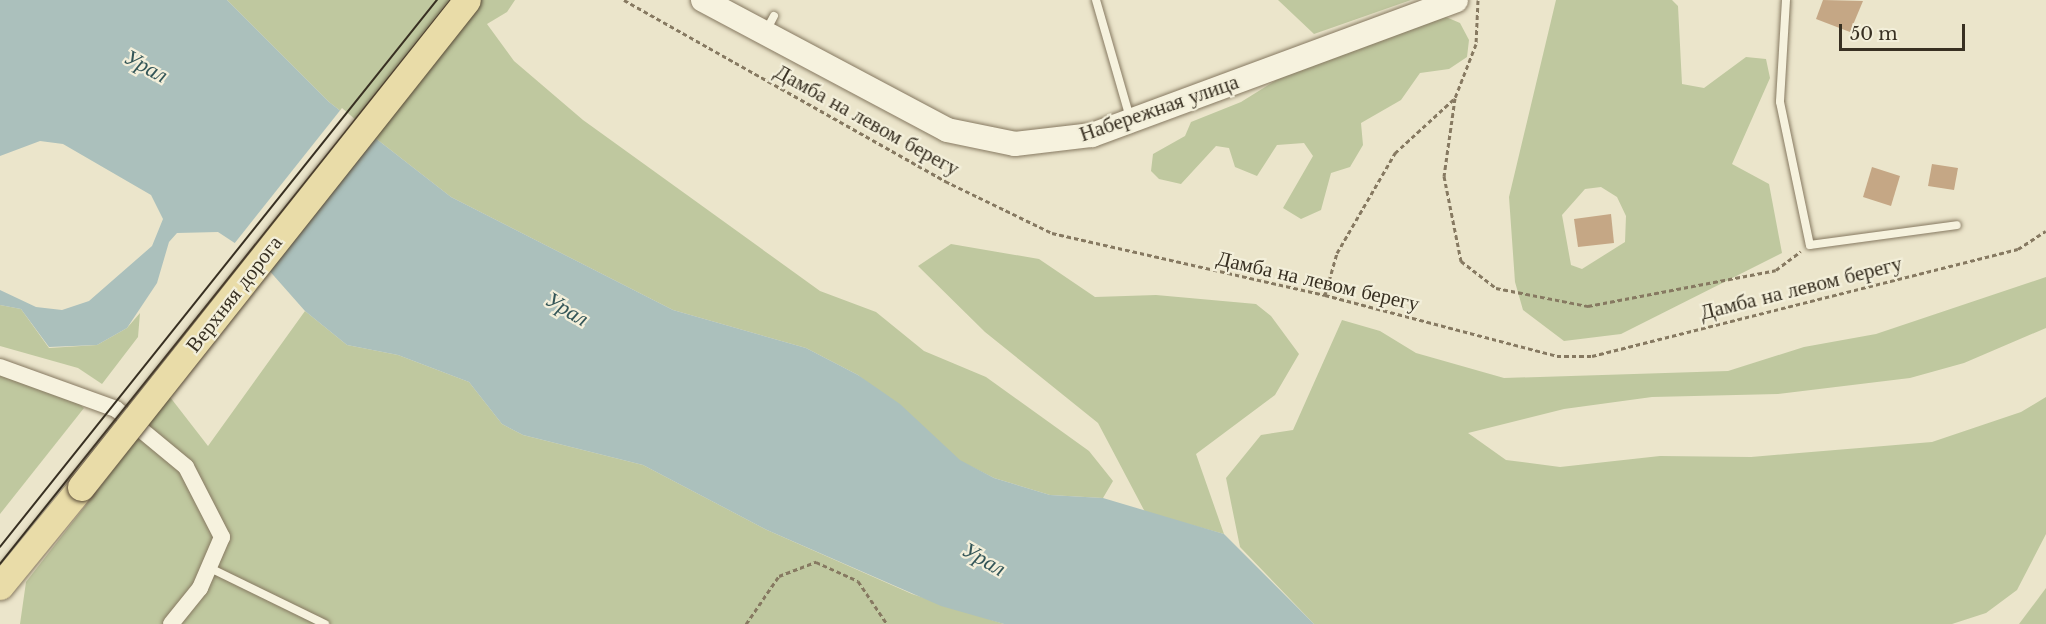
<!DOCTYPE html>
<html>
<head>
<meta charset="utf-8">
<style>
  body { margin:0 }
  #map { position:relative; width:2046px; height:624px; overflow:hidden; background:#ebe5cb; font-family:"Libre Baskerville",serif }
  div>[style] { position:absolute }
  .green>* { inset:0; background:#bfc89f }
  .water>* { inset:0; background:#abc0bc }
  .pier>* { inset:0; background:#ebe5cb }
  .building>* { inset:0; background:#c5a785 }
  .path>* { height:3px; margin-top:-1.5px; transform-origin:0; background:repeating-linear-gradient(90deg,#867961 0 4.5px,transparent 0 7.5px) }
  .roads { filter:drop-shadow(0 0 2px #867961) drop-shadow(0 0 2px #867961) }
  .lane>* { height:8px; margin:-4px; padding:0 4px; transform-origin:4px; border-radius:4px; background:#f6f2de }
  .street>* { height:16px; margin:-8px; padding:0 8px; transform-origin:8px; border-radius:8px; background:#f6f2de }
  .secondary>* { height:24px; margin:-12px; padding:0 12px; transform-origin:12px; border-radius:12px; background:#f6f2de }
  .primary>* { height:27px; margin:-13.5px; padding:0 13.5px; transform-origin:13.5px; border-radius:13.5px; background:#e9dca8 }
  .tram>* { height:1.5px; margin:-0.75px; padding:0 0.75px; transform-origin:0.75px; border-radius:0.75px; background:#383022 }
  .bridges { filter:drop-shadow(0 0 2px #554734) drop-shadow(0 0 2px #554734) }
  .primary-bridge>* { height:27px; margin:-13.5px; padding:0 13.5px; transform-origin:13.5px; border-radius:13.5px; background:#e9dca8 }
  span { translate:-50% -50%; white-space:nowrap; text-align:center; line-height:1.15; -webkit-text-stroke:4.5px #f3efda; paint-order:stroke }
  .street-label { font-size:21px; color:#383022 }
  .water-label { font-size:22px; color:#335557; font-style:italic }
  .scale { position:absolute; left:1839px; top:24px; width:126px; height:27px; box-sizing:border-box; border:3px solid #383022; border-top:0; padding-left:8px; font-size:18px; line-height:21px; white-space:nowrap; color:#383022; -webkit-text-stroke:4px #f3efda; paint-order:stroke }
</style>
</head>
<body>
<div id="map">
  <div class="green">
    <div style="clip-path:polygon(227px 0,515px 0,507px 12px,487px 24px,514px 61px,583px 120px,820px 291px,876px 312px,924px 351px,986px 377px,1089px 451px,1113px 481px,1103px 498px,1050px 495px,994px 478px,960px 461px,858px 375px,806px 348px,673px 310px,451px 197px,329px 102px)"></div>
    <div style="clip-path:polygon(1278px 0,1411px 0,1314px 34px)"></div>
    <div style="clip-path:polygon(evenodd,1556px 0,1672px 0,1678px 6px,1682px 84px,1704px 88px,1746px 57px,1766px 59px,1770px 78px,1732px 164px,1769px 184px,1782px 253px,1621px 334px,1564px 341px,1523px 310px,1515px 282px,1509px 197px,1556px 0,1601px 187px,1617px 197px,1626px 216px,1625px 242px,1582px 269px,1571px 265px,1562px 215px,1585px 189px,1601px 187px)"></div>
    <div style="clip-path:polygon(1446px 17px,1460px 23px,1469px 40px,1467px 57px,1449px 69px,1420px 73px,1401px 100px,1361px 123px,1363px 145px,1350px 167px,1331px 173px,1321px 210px,1301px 219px,1283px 208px,1313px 156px,1304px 143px,1277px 145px,1257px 176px,1235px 167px,1229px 148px,1216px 146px,1181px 184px,1159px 179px,1151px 171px,1153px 154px,1185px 136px,1191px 122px,1241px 102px,1278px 79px,1424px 20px)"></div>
    <div style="clip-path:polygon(951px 244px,1039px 259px,1095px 297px,1156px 295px,1256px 304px,1271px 316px,1299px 354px,1275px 395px,1196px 454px,1224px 534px,1145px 512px,1098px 423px,985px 332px,918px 266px)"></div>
    <div style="clip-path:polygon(2046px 277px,2046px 328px,1964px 363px,1910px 378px,1778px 394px,1652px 397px,1564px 409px,1468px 433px,1506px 460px,1560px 467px,1660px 456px,1751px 457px,1932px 442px,2021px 412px,2046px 397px,2046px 534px,2017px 590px,1986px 613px,1952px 624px,1314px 624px,1240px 547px,1226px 478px,1261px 435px,1293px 430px,1342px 320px,1380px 331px,1416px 353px,1504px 378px,1728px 371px,1804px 347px,1876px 334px)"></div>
    <div style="clip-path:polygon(0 305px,21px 309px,49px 348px,97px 345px,127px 328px,140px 313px,138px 337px,102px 384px,78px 368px,0 346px)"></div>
    <div style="clip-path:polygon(305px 311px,347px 345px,398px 355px,469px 382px,502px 424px,523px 435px,643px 465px,767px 530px,912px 594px,1004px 624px,20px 624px,26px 582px,170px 397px,208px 446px)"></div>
    <div style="clip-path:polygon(0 373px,65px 392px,84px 408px,0 514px)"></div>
    <div style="clip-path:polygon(2046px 588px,2046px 624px,2019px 624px)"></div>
  </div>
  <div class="water">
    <div style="clip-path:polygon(0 0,227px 0,329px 102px,451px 197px,673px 310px,806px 348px,858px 375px,900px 404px,960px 460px,994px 478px,1050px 495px,1103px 498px,1224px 534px,1314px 624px,1004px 624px,941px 606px,767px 530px,643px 465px,523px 435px,502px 424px,469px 382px,398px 355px,347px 345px,305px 311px,259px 259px,218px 232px,177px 233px,169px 242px,157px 283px,127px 328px,97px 345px,49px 347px,21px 309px,0 305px,0 290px,36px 307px,62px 310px,89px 301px,152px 246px,163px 219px,151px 195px,63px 144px,40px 141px,0 156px)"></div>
  </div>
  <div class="pier">
    <div style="clip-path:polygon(342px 108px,372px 134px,257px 261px,234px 244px)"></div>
  </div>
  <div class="building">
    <div style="clip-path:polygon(1823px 0,1863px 1px,1850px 32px,1816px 19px)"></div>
    <div style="clip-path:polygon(1932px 164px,1958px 168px,1954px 190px,1928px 186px)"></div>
    <div style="clip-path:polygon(1872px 167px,1900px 176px,1891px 206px,1863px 197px)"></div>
    <div style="clip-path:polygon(1611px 214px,1614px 243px,1578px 247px,1574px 219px)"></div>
  </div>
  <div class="path">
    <div style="left:624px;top:0;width:369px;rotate:29.4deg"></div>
    <div style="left:945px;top:181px;width:119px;rotate:25.9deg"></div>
    <div style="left:1052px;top:233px;width:280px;rotate:12.8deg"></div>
    <div style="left:1325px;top:295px;width:240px;rotate:14.7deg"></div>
    <div style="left:1557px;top:356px;width:35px"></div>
    <div style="left:1592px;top:356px;width:439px;rotate:-14.1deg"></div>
    <div style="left:2018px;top:249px;width:33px;rotate:-33deg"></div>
    <div style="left:1478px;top:0;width:44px;rotate:92.6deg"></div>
    <div style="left:1476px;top:44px;width:58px;rotate:111.3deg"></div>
    <div style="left:1455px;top:98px;width:79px;rotate:98deg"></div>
    <div style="left:1444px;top:176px;width:87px;rotate:78.7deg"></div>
    <div style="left:1461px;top:261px;width:44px;rotate:37.6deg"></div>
    <div style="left:1496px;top:288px;width:94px;rotate:11.1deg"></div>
    <div style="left:1588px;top:306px;width:191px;rotate:-10.8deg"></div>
    <div style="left:1776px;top:270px;width:31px;rotate:-37deg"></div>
    <div style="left:1325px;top:295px;width:44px;rotate:-74.1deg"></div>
    <div style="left:1337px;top:253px;width:116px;rotate:-59.9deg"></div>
    <div style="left:1395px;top:153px;width:80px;rotate:-42.5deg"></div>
    <div style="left:746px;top:624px;width:58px;rotate:-55.5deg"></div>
    <div style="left:779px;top:576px;width:40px;rotate:-21deg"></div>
    <div style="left:816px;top:562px;width:46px;rotate:24.3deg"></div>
    <div style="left:858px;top:581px;width:52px;rotate:56deg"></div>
  </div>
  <div class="roads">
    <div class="lane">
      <div style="left:1096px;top:0;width:123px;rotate:73.9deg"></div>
      <div style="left:1786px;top:0;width:102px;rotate:93.4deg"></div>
      <div style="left:1780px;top:102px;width:146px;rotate:78.2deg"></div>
      <div style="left:1810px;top:245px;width:148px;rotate:-7.7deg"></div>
      <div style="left:766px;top:31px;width:17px;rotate:-62deg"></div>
      <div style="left:210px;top:568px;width:128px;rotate:26deg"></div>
    </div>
    <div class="street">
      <div style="left:0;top:367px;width:123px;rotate:19.9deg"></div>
      <div style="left:116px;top:409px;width:91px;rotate:39.6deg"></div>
      <div style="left:186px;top:467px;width:79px;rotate:62.8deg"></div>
      <div style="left:222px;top:537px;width:56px;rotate:113.3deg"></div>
      <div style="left:200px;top:588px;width:46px;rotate:128.9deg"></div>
    </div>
    <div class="secondary">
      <div style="left:703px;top:0;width:276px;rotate:28deg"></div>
      <div style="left:947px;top:130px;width:69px;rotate:11.6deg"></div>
      <div style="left:1015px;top:144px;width:78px;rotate:-6.7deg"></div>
      <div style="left:1092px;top:135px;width:388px;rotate:-20.3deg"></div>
    </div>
    <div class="primary">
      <div style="left:0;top:586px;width:128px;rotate:-50.7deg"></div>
    </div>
  </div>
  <div class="tram">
    <div style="left:0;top:547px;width:700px;rotate:-51.38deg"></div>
    <div style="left:0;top:564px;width:722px;rotate:-51.35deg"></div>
  </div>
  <div class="bridges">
    <div class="primary-bridge">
      <div style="left:81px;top:487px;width:621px;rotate:-51.6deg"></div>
    </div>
  </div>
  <div class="street-label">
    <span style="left:1159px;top:108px;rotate:-19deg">Набережная улица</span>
    <span style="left:867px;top:120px;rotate:29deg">Дамба на левом берегу</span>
    <span style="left:1318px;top:281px;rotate:13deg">Дамба на левом берегу</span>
    <span style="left:1801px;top:288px;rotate:-14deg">Дамба на левом берегу</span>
    <span style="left:234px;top:294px;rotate:-52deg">Верхняя дорога</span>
  </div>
  <div class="water-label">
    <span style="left:146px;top:66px;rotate:29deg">Урал</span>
    <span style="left:567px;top:309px;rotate:31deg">Урал</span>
    <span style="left:984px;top:559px;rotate:30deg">Урал</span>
  </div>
  <div class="scale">50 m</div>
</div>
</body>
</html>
